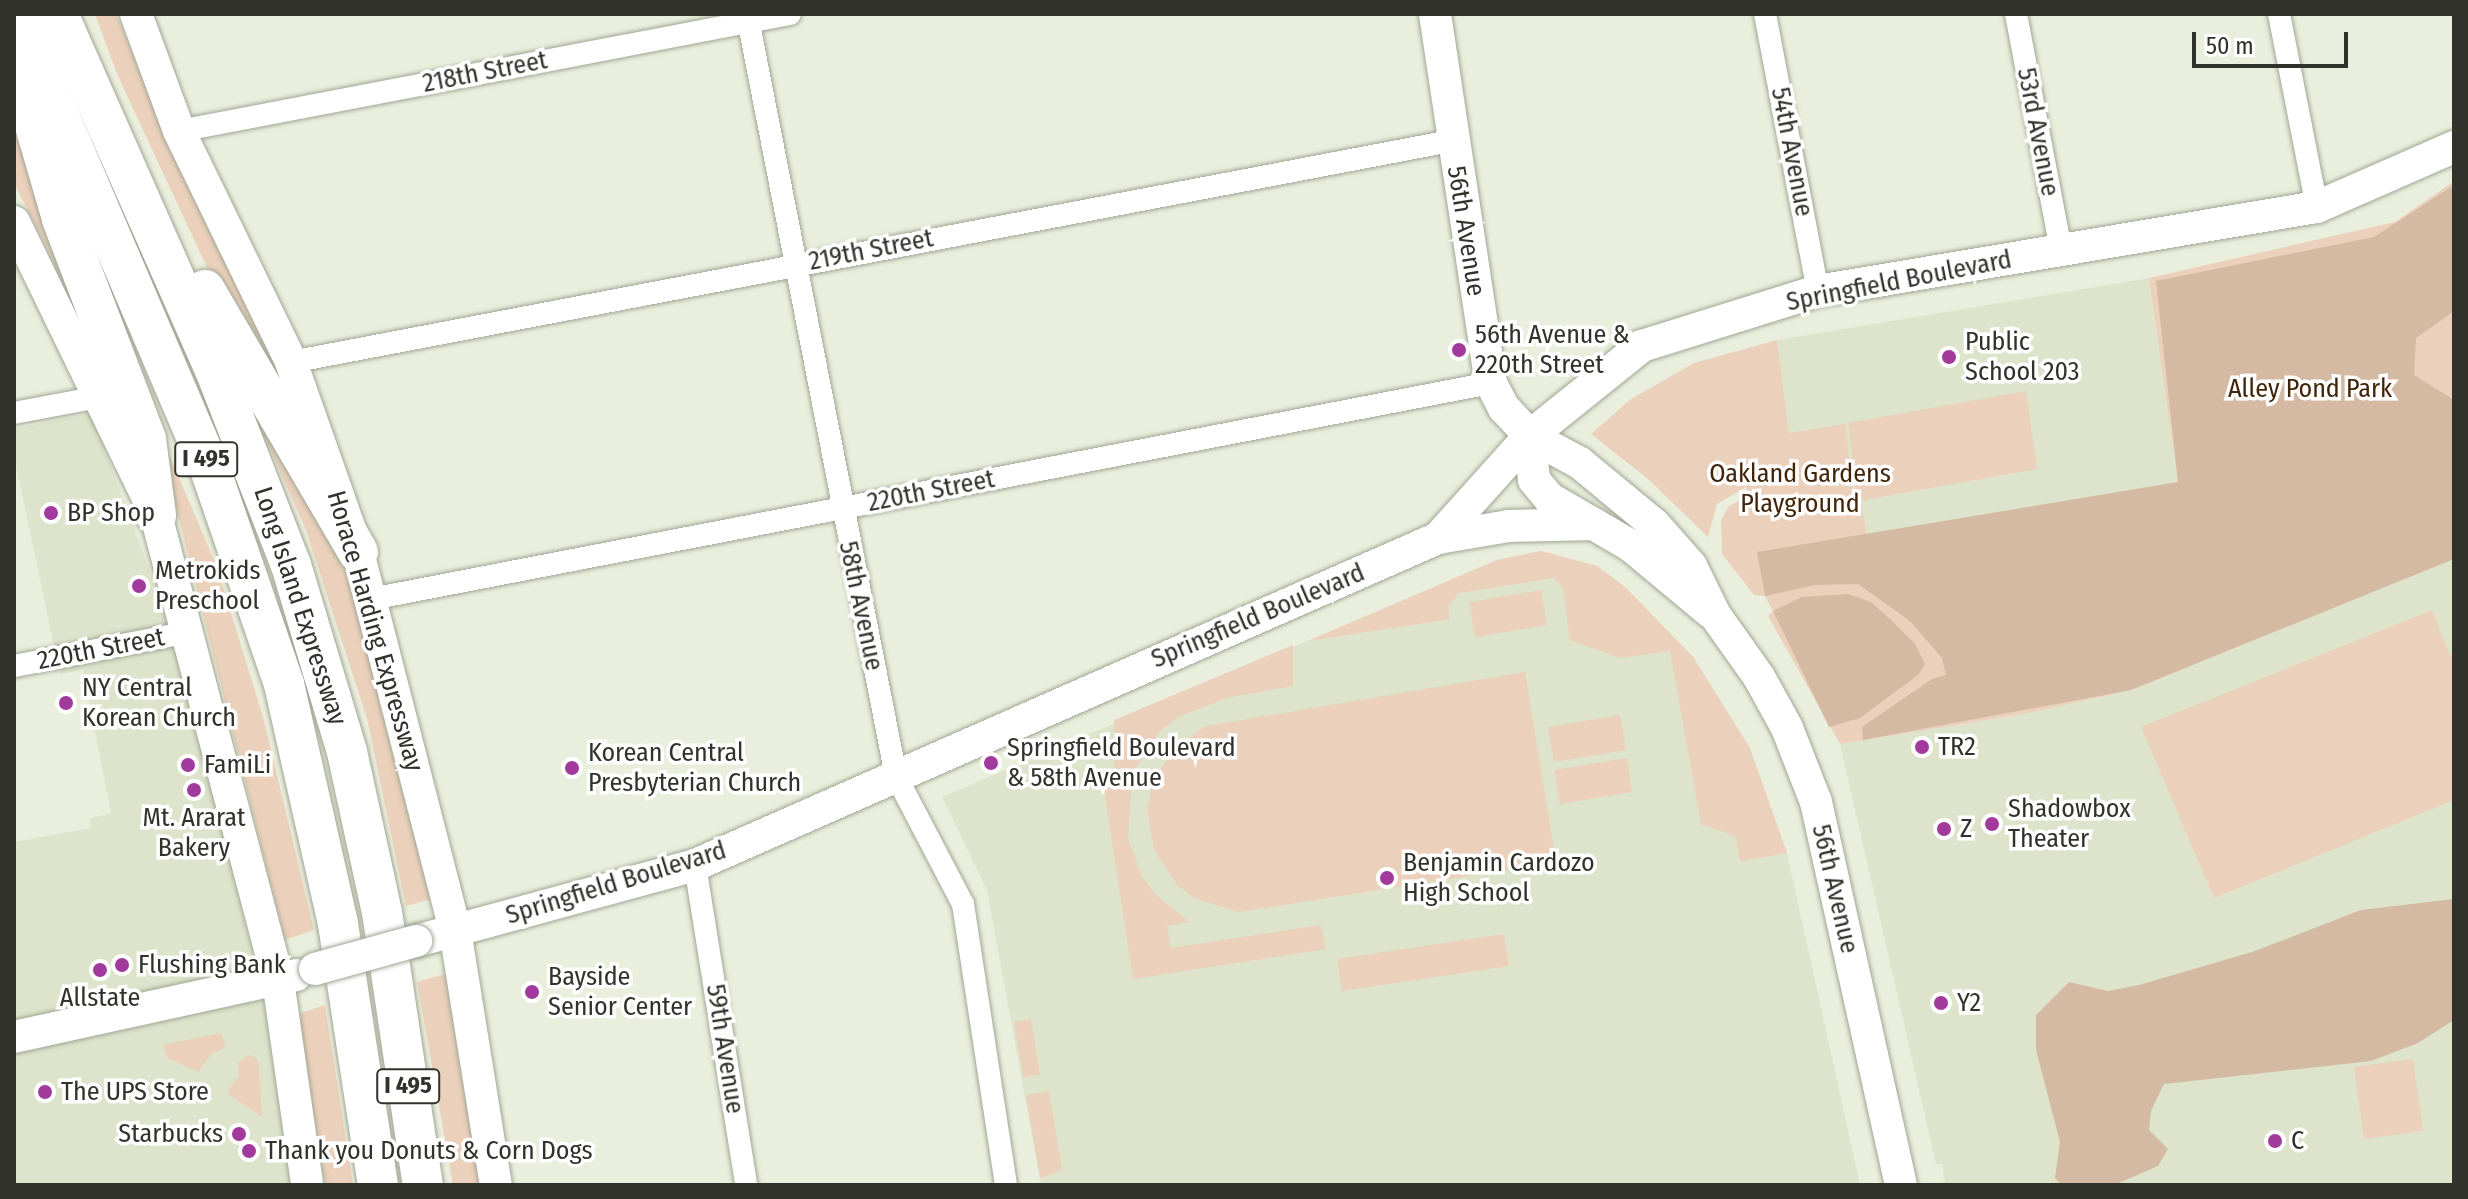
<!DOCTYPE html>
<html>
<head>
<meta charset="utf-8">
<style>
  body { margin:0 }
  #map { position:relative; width:2468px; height:1199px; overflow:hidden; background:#eaefdd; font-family:"Fira Sans Condensed",sans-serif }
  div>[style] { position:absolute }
  .built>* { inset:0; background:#dde4cb }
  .green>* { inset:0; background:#ebd0bb }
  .forest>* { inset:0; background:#d4b9a3 }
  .roads { filter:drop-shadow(0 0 2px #a1a695) drop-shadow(0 0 2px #a1a695) }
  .street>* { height:22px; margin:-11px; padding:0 11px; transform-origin:11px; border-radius:11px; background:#fff }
  .secondary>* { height:32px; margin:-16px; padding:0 16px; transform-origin:16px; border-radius:16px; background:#fff }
  .highway>* { height:40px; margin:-20px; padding:0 20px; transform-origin:20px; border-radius:20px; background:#fff }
  .bridges { filter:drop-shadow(0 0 2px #a1a695) drop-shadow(0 0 2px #a1a695) }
  .secondary-bridge>* { height:32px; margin:-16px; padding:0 16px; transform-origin:16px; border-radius:16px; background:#fff }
  .dots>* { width:22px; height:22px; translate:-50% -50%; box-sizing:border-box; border:4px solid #fff; border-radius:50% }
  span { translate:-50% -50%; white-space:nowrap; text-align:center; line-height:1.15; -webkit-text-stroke:7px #fff; paint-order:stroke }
  .shield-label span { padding:2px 6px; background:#fff; border:2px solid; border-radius:6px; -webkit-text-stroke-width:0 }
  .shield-label { font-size:24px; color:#30322b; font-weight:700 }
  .street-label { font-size:26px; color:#30322b }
  .poi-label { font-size:26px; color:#30322b }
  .left { translate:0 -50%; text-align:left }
  .right { translate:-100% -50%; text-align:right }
  .park-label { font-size:26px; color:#422509 }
  .frame { position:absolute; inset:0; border:16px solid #30322b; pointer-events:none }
  .scale { position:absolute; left:2192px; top:32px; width:156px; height:36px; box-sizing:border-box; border:4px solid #30322b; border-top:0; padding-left:10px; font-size:24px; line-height:28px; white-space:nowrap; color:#30322b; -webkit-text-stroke:6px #fff; paint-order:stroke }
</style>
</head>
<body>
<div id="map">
  <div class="built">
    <div style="clip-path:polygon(2149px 278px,2178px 482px,1867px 535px,1862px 504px,1856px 504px,1845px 425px,1789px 434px,1777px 340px)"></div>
    <div style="clip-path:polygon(91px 413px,178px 647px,265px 1006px,291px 1185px,14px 1185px,14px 842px,91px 828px,89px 819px,111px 813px,83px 670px,60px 674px,14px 456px,14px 429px)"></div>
    <div style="clip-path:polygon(1541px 551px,1597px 566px,1625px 587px,1693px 657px,1750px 748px,1787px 853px,1860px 1185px,1041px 1185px,987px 890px,942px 797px,1497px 560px)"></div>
    <div style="clip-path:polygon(2454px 558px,2454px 1185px,1939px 1185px,1945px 1181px,1942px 1164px,1936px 1164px,1840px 744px,2024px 714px,2131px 690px)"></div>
  </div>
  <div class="green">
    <div style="clip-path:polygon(95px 14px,116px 14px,189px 187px,283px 379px,295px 415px,224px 304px,117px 74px)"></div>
    <div style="clip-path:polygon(14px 96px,92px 337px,14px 183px)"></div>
    <div style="clip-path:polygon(2454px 181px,2454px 558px,2131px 690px,2024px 714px,1840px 744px,1768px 616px,1773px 611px,1765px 596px,1754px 595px,1722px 554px,1721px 520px,1729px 506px,1748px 496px,1746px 487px,1717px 504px,1708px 537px,1648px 479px,1591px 434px,1631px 399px,1694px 363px,1777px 340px,1789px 433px,1845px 424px,1856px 504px,1862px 504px,1867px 535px,2178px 482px,2149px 278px,2395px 222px)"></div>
    <div style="clip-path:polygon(102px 298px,217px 567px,264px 720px,314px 930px,285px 940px,173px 495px)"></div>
    <div style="clip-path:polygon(2026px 391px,2037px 469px,1858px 501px,1848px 423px)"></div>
    <div style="clip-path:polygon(271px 429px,346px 560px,432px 899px,406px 906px,367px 719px,306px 530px,263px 433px)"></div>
    <div style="clip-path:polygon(1541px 551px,1597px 566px,1625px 587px,1693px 657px,1750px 748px,1787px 853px,1740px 861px,1735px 836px,1701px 824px,1670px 651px,1620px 658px,1570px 640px,1563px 588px,1554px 578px,1459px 593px,1448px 606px,1450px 619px,1308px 641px,1497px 560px)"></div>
    <div style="clip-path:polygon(1541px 590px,1547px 625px,1475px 637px,1469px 602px)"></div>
    <div style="clip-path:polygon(2432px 610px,2454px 665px,2454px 800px,2214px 898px,2141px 727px)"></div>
    <div style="clip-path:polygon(1293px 645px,1293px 686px,1226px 698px,1179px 717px,1160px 731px,1132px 774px,1128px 838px,1142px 877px,1155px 894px,1190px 922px,1167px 926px,1171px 948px,1321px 925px,1326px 949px,1133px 979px,1102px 777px,1114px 768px,1114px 720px)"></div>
    <div style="clip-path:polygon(1525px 672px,1556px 862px,1238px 912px,1194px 898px,1177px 885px,1154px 849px,1147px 809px,1153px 782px,1173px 749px,1206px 726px)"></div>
    <div style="clip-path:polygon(1620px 715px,1626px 750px,1554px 762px,1548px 727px)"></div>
    <div style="clip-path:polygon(1627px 758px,1632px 792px,1560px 804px,1554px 770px)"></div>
    <div style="clip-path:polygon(1504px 934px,1509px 966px,1342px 991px,1337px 959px)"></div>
    <div style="clip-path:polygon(449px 973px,482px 1185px,453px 1185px,417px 982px)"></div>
    <div style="clip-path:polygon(325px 1005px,353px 1185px,325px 1185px,298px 1014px)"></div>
    <div style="clip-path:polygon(1031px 1019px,1040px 1075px,1023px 1077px,1014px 1022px)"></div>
    <div style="clip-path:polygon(221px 1033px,226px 1047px,211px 1054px,198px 1072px,168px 1058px,163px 1045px)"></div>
    <div style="clip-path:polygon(249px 1055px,258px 1059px,262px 1117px,227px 1093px,239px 1075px,238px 1062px)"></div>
    <div style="clip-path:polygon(2413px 1059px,2423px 1131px,2364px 1139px,2354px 1067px)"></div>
    <div style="clip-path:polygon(1049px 1091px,1062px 1170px,1040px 1178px,1026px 1095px)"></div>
  </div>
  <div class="forest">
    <div style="clip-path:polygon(2454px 185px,2454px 311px,2416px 338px,2414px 375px,2454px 400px,2454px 559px,2131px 690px,1863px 740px,1862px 727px,1932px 679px,1946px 675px,1942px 658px,1910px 621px,1858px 584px,1815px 585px,1765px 596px,1757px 552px,2178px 482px,2156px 281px,2374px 237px)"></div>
    <div style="clip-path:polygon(1848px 594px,1871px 602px,1890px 619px,1915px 644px,1925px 664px,1918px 675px,1860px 718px,1829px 727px,1773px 611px,1802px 597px)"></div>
    <div style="clip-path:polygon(2454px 899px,2454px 1020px,2418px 1043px,2371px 1061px,2164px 1084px,2151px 1111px,2149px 1130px,2168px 1149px,2158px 1166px,2114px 1185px,2061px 1185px,2055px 1178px,2060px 1142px,2036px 1050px,2036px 1015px,2069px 982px,2108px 991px,2139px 985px,2252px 952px,2361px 910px)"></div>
  </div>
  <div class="roads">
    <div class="street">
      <div style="left:747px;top:14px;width:776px;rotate:78.94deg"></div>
      <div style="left:896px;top:776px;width:144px;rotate:62.4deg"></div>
      <div style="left:963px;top:904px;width:284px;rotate:81.3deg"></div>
      <div style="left:1765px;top:14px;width:282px;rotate:79.2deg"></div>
      <div style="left:2016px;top:14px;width:241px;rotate:79.2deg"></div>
      <div style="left:2279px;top:14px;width:197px;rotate:78.9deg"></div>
      <div style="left:179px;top:131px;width:622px;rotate:-10.84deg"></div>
      <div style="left:291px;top:362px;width:1181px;rotate:-10.79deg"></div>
      <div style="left:14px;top:413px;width:86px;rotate:-10.7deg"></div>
      <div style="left:371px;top:599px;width:1141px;rotate:-10.92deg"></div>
      <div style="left:14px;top:666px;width:178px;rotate:-11deg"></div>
      <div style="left:695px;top:865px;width:324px;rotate:80.9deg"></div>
    </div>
    <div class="secondary">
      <div style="left:136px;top:14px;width:125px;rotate:69.8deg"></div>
      <div style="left:179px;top:131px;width:257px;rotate:64.1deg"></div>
      <div style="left:291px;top:362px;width:201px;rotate:70.6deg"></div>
      <div style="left:358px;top:552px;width:390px;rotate:75.6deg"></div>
      <div style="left:455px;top:930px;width:258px;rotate:80.9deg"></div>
      <div style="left:1435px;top:14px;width:373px;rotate:81.4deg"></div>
      <div style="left:1491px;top:383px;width:28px;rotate:63deg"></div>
      <div style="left:1504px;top:408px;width:38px;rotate:47deg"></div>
      <div style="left:1530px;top:436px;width:57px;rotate:28.4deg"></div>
      <div style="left:1580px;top:463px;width:97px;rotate:39.6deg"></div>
      <div style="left:1655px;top:525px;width:55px;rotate:48.7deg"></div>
      <div style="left:1691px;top:566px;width:55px;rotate:63.9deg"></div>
      <div style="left:1715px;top:615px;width:76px;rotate:54.6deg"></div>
      <div style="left:1759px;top:677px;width:58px;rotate:61.2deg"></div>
      <div style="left:1787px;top:728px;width:79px;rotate:68.6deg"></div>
      <div style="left:1816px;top:802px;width:392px;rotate:77.5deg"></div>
      <div style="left:14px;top:222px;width:326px;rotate:64.1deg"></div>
      <div style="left:156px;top:515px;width:481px;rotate:75.3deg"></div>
      <div style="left:278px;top:980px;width:207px;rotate:81.9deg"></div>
      <div style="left:1530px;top:436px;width:44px;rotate:84.8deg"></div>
      <div style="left:1534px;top:480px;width:23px;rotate:50deg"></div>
      <div style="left:1549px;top:498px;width:95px;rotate:30.3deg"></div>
      <div style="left:1631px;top:546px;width:102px;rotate:39.8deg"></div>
      <div style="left:1438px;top:538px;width:72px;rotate:-9.6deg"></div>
      <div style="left:1509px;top:526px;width:85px;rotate:-1.3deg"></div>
      <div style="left:416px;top:941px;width:289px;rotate:-15.2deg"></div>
      <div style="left:695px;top:865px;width:812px;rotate:-23.75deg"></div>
      <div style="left:1438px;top:538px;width:137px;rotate:-48deg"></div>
      <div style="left:1530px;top:436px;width:144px;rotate:-38.8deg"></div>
      <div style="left:1642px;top:346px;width:184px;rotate:-17.4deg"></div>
      <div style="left:1818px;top:291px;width:506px;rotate:-9.56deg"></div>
      <div style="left:2317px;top:207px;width:150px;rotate:-23.7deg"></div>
      <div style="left:14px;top:1037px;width:289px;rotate:-12.4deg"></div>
    </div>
    <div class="highway">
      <div style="left:16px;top:14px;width:491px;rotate:66.9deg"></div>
      <div style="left:209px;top:466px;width:231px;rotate:71deg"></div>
      <div style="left:284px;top:684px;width:246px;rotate:77.3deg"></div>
      <div style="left:338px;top:924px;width:264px;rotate:81.3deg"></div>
      <div style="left:58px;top:14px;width:391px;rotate:66.2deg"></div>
      <div style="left:216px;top:372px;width:207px;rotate:68.8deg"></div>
      <div style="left:291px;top:565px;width:195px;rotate:73.3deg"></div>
      <div style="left:347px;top:752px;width:164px;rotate:77.7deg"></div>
      <div style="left:382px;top:912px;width:276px;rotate:81.5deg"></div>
      <div style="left:20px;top:74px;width:151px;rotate:73.8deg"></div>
      <div style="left:62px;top:219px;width:235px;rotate:69.1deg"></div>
      <div style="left:146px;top:439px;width:77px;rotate:82.5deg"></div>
      <div style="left:205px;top:290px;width:303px;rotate:59.7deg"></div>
    </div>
  </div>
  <div class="bridges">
    <div class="secondary-bridge">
      <div style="left:315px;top:969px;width:105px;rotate:-15.5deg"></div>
    </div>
  </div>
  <div class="dots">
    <div style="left:1459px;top:350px;background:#a2399c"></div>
    <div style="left:1949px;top:357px;background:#a2399c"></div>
    <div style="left:51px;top:513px;background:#a2399c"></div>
    <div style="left:139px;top:586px;background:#a2399c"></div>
    <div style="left:66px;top:703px;background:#a2399c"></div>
    <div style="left:1922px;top:747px;background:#a2399c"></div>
    <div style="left:991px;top:763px;background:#a2399c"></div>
    <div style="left:188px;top:765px;background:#a2399c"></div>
    <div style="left:572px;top:768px;background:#a2399c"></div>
    <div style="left:194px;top:790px;background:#a2399c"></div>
    <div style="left:1992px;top:824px;background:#a2399c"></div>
    <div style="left:1944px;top:829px;background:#a2399c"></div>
    <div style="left:1387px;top:878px;background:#a2399c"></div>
    <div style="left:122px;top:965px;background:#a2399c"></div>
    <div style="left:100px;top:970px;background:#a2399c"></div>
    <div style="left:532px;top:992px;background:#a2399c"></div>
    <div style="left:1941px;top:1003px;background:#a2399c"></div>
    <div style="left:45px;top:1092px;background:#a2399c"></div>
    <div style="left:239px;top:1134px;background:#a2399c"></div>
    <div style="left:2275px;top:1141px;background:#a2399c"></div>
    <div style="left:249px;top:1151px;background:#a2399c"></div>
  </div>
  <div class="shield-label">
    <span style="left:206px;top:459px">I 495</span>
    <span style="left:408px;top:1086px">I 495</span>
  </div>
  <div class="street-label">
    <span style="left:485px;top:72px;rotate:-11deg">218th Street</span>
    <span style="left:2038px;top:132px;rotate:79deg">53rd Avenue</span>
    <span style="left:1792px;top:152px;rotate:79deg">54th Avenue</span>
    <span style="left:1466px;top:231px;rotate:81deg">56th Avenue</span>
    <span style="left:871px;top:250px;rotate:-11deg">219th Street</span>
    <span style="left:1899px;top:281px;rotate:-11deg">Springfield Boulevard</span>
    <span style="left:931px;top:491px;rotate:-11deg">220th Street</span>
    <span style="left:300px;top:606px;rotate:72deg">Long Island Expressway</span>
    <span style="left:861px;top:606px;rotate:78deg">58th Avenue</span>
    <span style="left:1258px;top:616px;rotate:-23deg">Springfield Boulevard</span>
    <span style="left:375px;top:631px;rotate:74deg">Horace Harding Expressway</span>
    <span style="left:101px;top:649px;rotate:-11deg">220th Street</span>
    <span style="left:616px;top:883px;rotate:-17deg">Springfield Boulevard</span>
    <span style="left:1835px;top:889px;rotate:77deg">56th Avenue</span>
    <span style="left:725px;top:1049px;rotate:81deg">59th Avenue</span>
  </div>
  <div class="poi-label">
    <span class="left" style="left:1475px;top:350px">56th Avenue &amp;<br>220th Street</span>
    <span class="left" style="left:1965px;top:357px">Public<br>School 203</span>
    <span class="left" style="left:67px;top:513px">BP Shop</span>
    <span class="left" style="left:155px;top:586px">Metrokids<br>Preschool</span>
    <span class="left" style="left:82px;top:703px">NY Central<br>Korean Church</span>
    <span class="left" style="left:1938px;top:747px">TR2</span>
    <span class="left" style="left:1007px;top:763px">Springfield Boulevard<br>&amp; 58th Avenue</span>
    <span class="left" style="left:588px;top:768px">Korean Central<br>Presbyterian Church</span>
    <span class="left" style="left:204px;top:765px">FamiLi</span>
    <span class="left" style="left:2008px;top:824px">Shadowbox<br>Theater</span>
    <span style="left:194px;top:833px">Mt. Ararat<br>Bakery</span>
    <span class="left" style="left:1960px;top:829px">Z</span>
    <span class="left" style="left:1403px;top:878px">Benjamin Cardozo<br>High School</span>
    <span class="left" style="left:138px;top:965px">Flushing Bank</span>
    <span class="left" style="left:548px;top:992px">Bayside<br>Senior Center</span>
    <span style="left:100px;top:998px">Allstate</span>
    <span class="left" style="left:1957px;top:1003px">Y2</span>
    <span class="left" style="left:61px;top:1092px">The UPS Store</span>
    <span class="right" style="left:223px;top:1134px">Starbucks</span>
    <span class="left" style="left:2291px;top:1141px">C</span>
    <span class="left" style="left:265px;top:1151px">Thank you Donuts &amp; Corn Dogs</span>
  </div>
  <div class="park-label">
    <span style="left:2310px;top:389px">Alley Pond Park</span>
    <span style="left:1800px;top:489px">Oakland Gardens<br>Playground</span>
  </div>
  <div class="frame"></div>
  <div class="scale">50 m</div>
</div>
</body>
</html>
